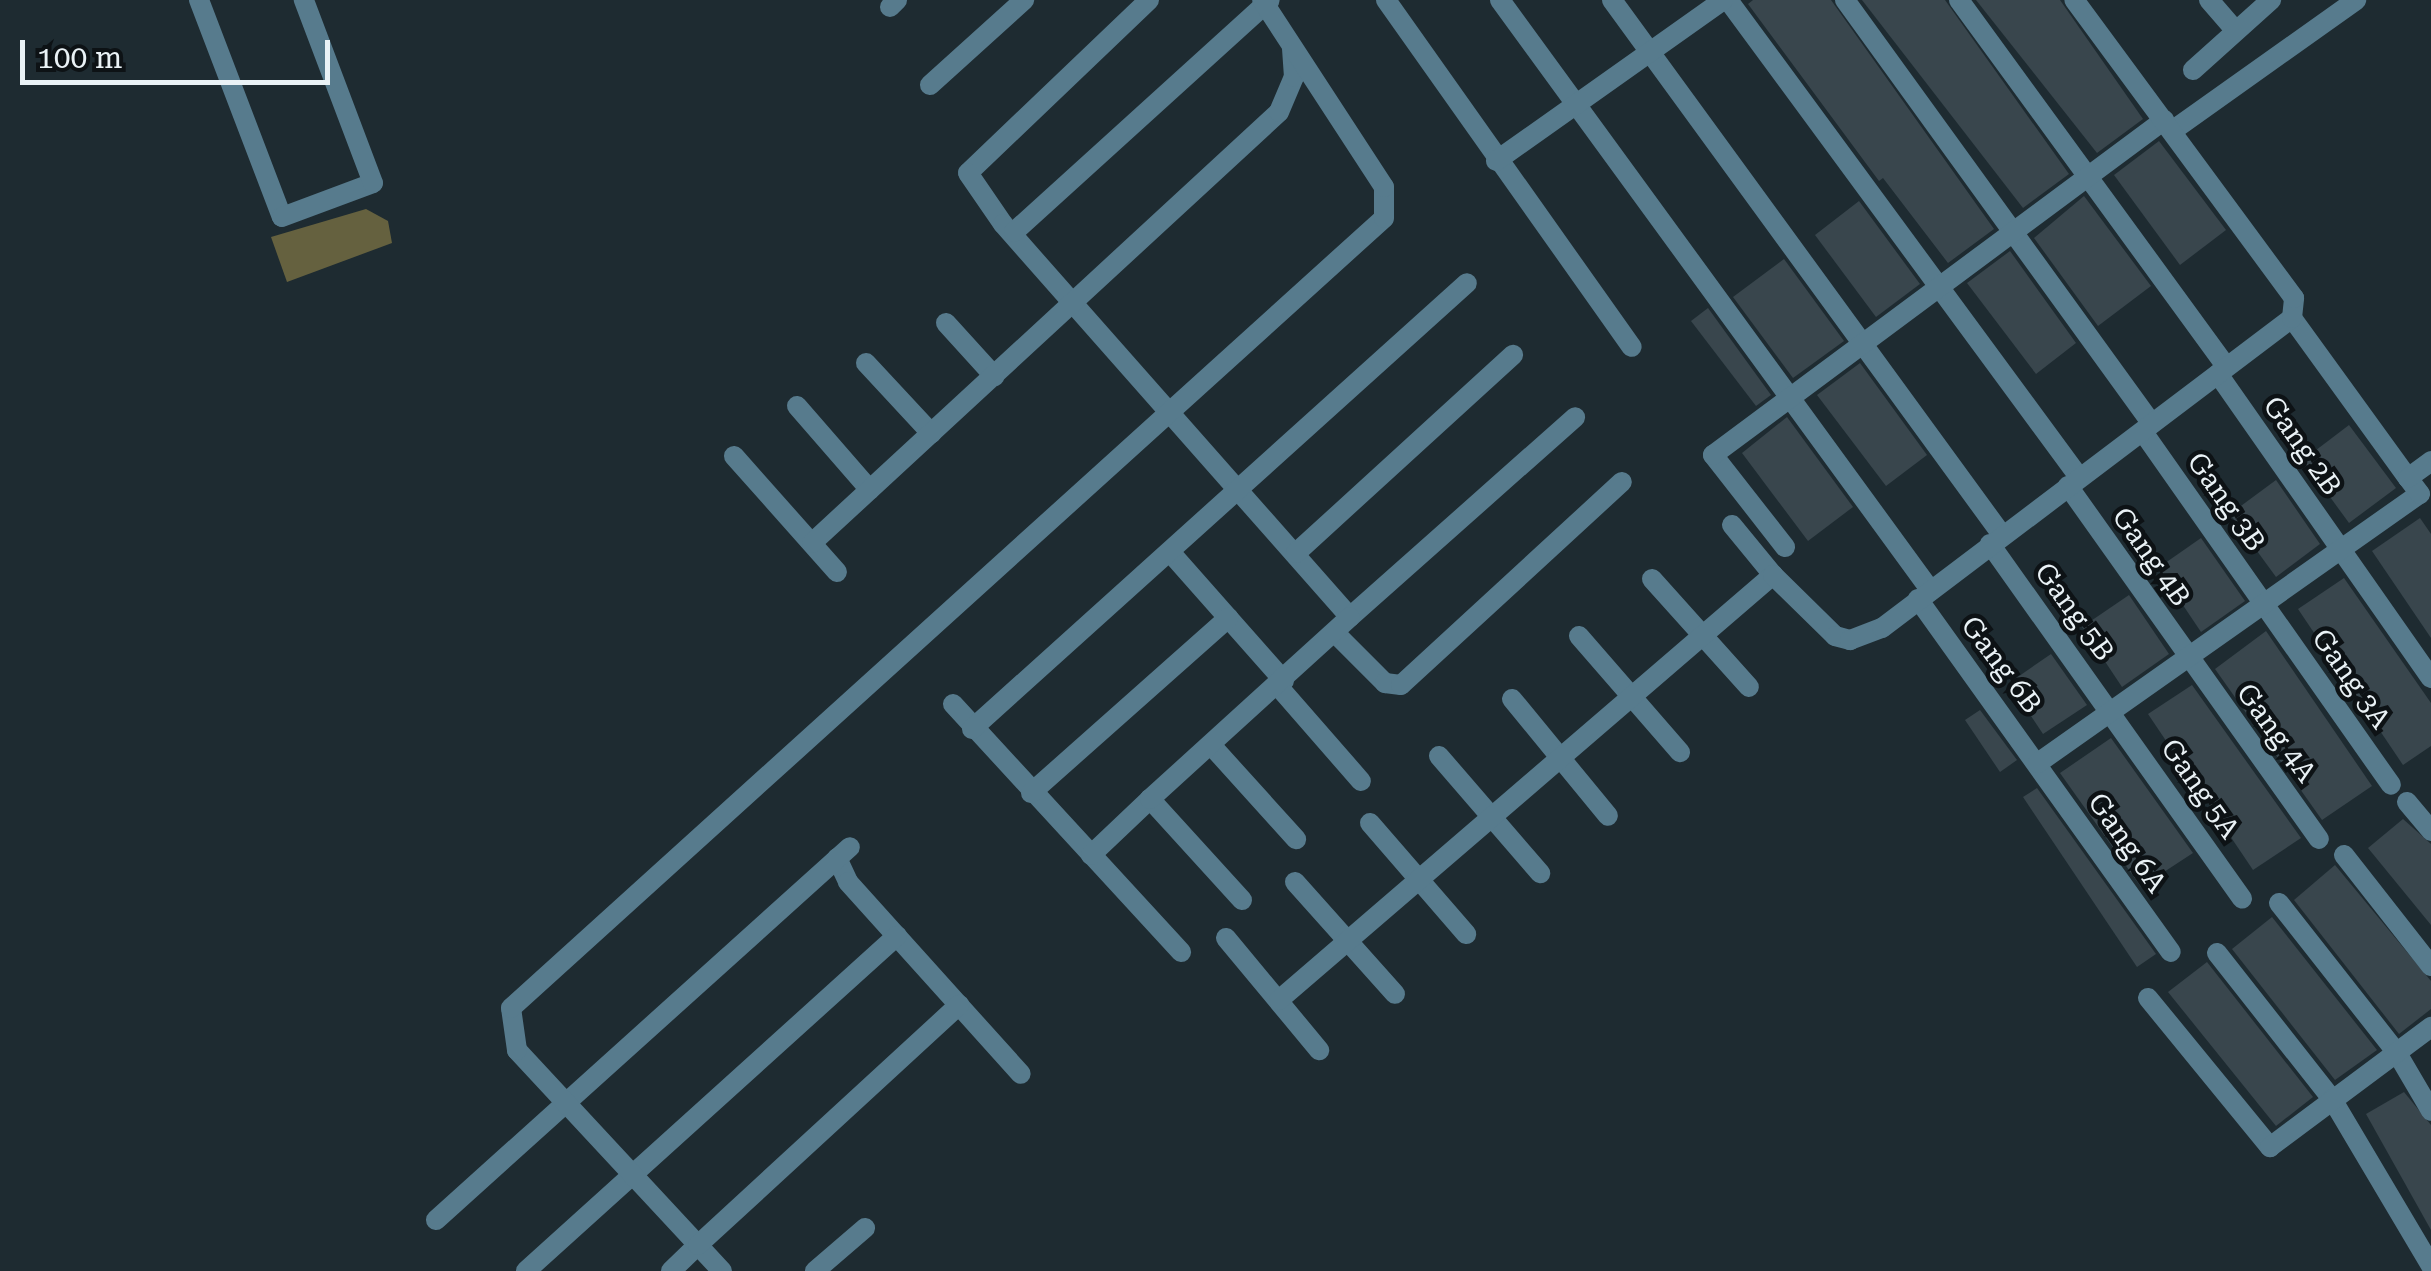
<!DOCTYPE html>
<html>
<head>
<meta charset="utf-8">
<style>
  body { margin:0 }
  #map { position:relative; width:2431px; height:1271px; overflow:hidden; background:#1e2b31; font-family:"Roboto Serif",serif }
  div>[style] { position:absolute }
  .water>* { inset:0; background:#65613f }
  .building>* { inset:0; background:#39464d }
  .minor>* { height:20px; margin:-10px; padding:0 10px; transform-origin:10px; border-radius:10px; background:#577b8d }
  span { translate:-50% -50%; white-space:nowrap; text-align:center; line-height:1.15; -webkit-text-stroke:9px #0d1215; paint-order:stroke }
  .street-label { font-size:28px; color:#eaf2f6 }
  .scale { position:absolute; left:20px; top:40px; width:310px; height:45px; box-sizing:border-box; border:5px solid #eaf2f6; border-top:0; padding-left:12px; font-size:30px; line-height:35px; white-space:nowrap; color:#eaf2f6; -webkit-text-stroke:8px #0d1215; paint-order:stroke }
</style>
</head>
<body>
<div id="map">
  <div class="water">
    <div style="clip-path:polygon(366px 209px,388px 221px,392px 243px,287px 282px,271px 237px)"></div>
  </div>
  <div class="building">
    <div style="clip-path:polygon(1753px 0,1831px 0,1994px 229px,1948px 263px,1883px 178px,1879px 181px,1748px 4px)"></div>
    <div style="clip-path:polygon(1862px 0,1945px 0,2069px 174px,2023px 208px)"></div>
    <div style="clip-path:polygon(1976px 0,2060px 0,2143px 119px,2097px 153px)"></div>
    <div style="clip-path:polygon(2159px 141px,2226px 230px,2180px 265px,2114px 175px)"></div>
    <div style="clip-path:polygon(2084px 196px,2151px 286px,2098px 326px,2034px 238px)"></div>
    <div style="clip-path:polygon(1859px 201px,1920px 284px,1876px 317px,1815px 235px)"></div>
    <div style="clip-path:polygon(2010px 251px,2076px 343px,2036px 374px,1967px 283px)"></div>
    <div style="clip-path:polygon(1784px 259px,1844px 341px,1793px 378px,1733px 297px)"></div>
    <div style="clip-path:polygon(1708px 308px,1771px 395px,1756px 406px,1691px 321px)"></div>
    <div style="clip-path:polygon(1860px 363px,1927px 455px,1886px 486px,1817px 395px)"></div>
    <div style="clip-path:polygon(1787px 417px,1853px 507px,1808px 541px,1742px 453px)"></div>
    <div style="clip-path:polygon(2349px 425px,2396px 488px,2349px 523px,2303px 460px)"></div>
    <div style="clip-path:polygon(2276px 480px,2320px 544px,2276px 577px,2230px 514px)"></div>
    <div style="clip-path:polygon(2420px 518px,2431px 534px,2431px 638px,2372px 551px)"></div>
    <div style="clip-path:polygon(2201px 538px,2245px 601px,2201px 632px,2158px 568px)"></div>
    <div style="clip-path:polygon(2344px 578px,2431px 703px,2431px 746px,2403px 765px,2298px 609px)"></div>
    <div style="clip-path:polygon(2129px 595px,2169px 654px,2122px 687px,2082px 627px)"></div>
    <div style="clip-path:polygon(2266px 631px,2372px 786px,2322px 820px,2215px 669px)"></div>
    <div style="clip-path:polygon(2051px 654px,2087px 705px,2043px 734px,2009px 683px)"></div>
    <div style="clip-path:polygon(2192px 685px,2301px 838px,2253px 870px,2148px 714px)"></div>
    <div style="clip-path:polygon(1980px 710px,2017px 760px,2000px 772px,1965px 720px)"></div>
    <div style="clip-path:polygon(2111px 738px,2193px 853px,2141px 887px,2060px 773px)"></div>
    <div style="clip-path:polygon(2037px 788px,2156px 954px,2137px 967px,2023px 797px)"></div>
    <div style="clip-path:polygon(2403px 819px,2431px 844px,2431px 925px,2368px 848px)"></div>
    <div style="clip-path:polygon(2335px 865px,2431px 981px,2431px 1009px,2399px 1034px,2294px 900px)"></div>
    <div style="clip-path:polygon(2272px 917px,2377px 1050px,2335px 1080px,2232px 949px)"></div>
    <div style="clip-path:polygon(2207px 962px,2313px 1097px,2276px 1126px,2168px 992px)"></div>
    <div style="clip-path:polygon(2404px 1092px,2431px 1125px,2431px 1230px,2366px 1114px)"></div>
  </div>
  <div class="minor">
    <div style="left:199px;top:0;width:232px;rotate:69.1deg"></div>
    <div style="left:282px;top:217px;width:97px;rotate:-20.5deg"></div>
    <div style="left:373px;top:183px;width:196px;rotate:-110.7deg"></div>
    <div style="left:1149px;top:0;width:250px;rotate:136.3deg"></div>
    <div style="left:968px;top:173px;width:62px;rotate:55.5deg"></div>
    <div style="left:1003px;top:224px;width:524px;rotate:48.56deg"></div>
    <div style="left:1350px;top:617px;width:301px;rotate:-41.6deg"></div>
    <div style="left:1386px;top:0;width:425px;rotate:54.7deg"></div>
    <div style="left:1500px;top:0;width:731px;rotate:53.9deg"></div>
    <div style="left:1612px;top:0;width:662px;rotate:53.91deg"></div>
    <div style="left:1728px;top:0;width:592px;rotate:53.65deg"></div>
    <div style="left:1845px;top:0;width:523px;rotate:54.09deg"></div>
    <div style="left:1959px;top:0;width:454px;rotate:53.9deg"></div>
    <div style="left:2209px;top:0;width:40px;rotate:49deg"></div>
    <div style="left:890px;top:7px;width:10px;rotate:-45deg"></div>
    <div style="left:2193px;top:70px;width:105px;rotate:-41.9deg"></div>
    <div style="left:930px;top:85px;width:127px;rotate:-42.1deg"></div>
    <div style="left:2172px;top:131px;width:226px;rotate:-35.4deg"></div>
    <div style="left:1496px;top:161px;width:278px;rotate:-35.3deg"></div>
    <div style="left:1014px;top:232px;width:345px;rotate:-42.2deg"></div>
    <div style="left:2292px;top:318px;width:198px;rotate:54.1deg"></div>
    <div style="left:946px;top:323px;width:72px;rotate:47.8deg"></div>
    <div style="left:866px;top:363px;width:96px;rotate:47.1deg"></div>
    <div style="left:2218px;top:374px;width:371px;rotate:55deg"></div>
    <div style="left:797px;top:406px;width:111px;rotate:49deg"></div>
    <div style="left:2143px;top:432px;width:431px;rotate:54.9deg"></div>
    <div style="left:734px;top:456px;width:155px;rotate:48.4deg"></div>
    <div style="left:2068px;top:486px;width:433px;rotate:54.6deg"></div>
    <div style="left:1732px;top:525px;width:65px;rotate:50.6deg"></div>
    <div style="left:812px;top:543px;width:635px;rotate:-42.7deg"></div>
    <div style="left:1279px;top:112px;width:38px;rotate:-67deg"></div>
    <div style="left:1294px;top:77px;width:29px;rotate:-94deg"></div>
    <div style="left:1990px;top:544px;width:435px;rotate:54.6deg"></div>
    <div style="left:1785px;top:547px;width:117px;rotate:-128deg"></div>
    <div style="left:1713px;top:455px;width:562px;rotate:-36.6deg"></div>
    <div style="left:1170px;top:552px;width:172px;rotate:48.5deg"></div>
    <div style="left:1296px;top:553px;width:294px;rotate:-42.4deg"></div>
    <div style="left:1652px;top:579px;width:145px;rotate:48.1deg"></div>
    <div style="left:1918px;top:599px;width:434px;rotate:54.4deg"></div>
    <div style="left:1335px;top:633px;width:71px;rotate:45deg"></div>
    <div style="left:1385px;top:683px;width:16px;rotate:7deg"></div>
    <div style="left:1401px;top:685px;width:300px;rotate:-42.6deg"></div>
    <div style="left:1579px;top:636px;width:154px;rotate:49deg"></div>
    <div style="left:1278px;top:686px;width:126px;rotate:48.9deg"></div>
    <div style="left:1512px;top:699px;width:151px;rotate:50.6deg"></div>
    <div style="left:953px;top:704px;width:337px;rotate:47.4deg"></div>
    <div style="left:972px;top:729px;width:666px;rotate:-42.02deg"></div>
    <div style="left:1211px;top:745px;width:127px;rotate:47.9deg"></div>
    <div style="left:1439px;top:756px;width:155px;rotate:49.2deg"></div>
    <div style="left:2038px;top:763px;width:467px;rotate:-35.2deg"></div>
    <div style="left:2420px;top:494px;width:20px;rotate:-127deg"></div>
    <div style="left:2408px;top:478px;width:29px;rotate:-36deg"></div>
    <div style="left:1031px;top:793px;width:264px;rotate:-41.6deg"></div>
    <div style="left:2407px;top:802px;width:38px;rotate:50deg"></div>
    <div style="left:1370px;top:823px;width:147px;rotate:49.1deg"></div>
    <div style="left:1091px;top:855px;width:81px;rotate:-43.5deg"></div>
    <div style="left:2344px;top:855px;width:141px;rotate:51.9deg"></div>
    <div style="left:837px;top:858px;width:26px;rotate:65deg"></div>
    <div style="left:848px;top:882px;width:258px;rotate:48deg"></div>
    <div style="left:1295px;top:882px;width:150px;rotate:48.2deg"></div>
    <div style="left:1242px;top:900px;width:137px;rotate:-132.3deg"></div>
    <div style="left:1150px;top:799px;width:270px;rotate:-42.3deg"></div>
    <div style="left:2279px;top:903px;width:191px;rotate:51.8deg"></div>
    <div style="left:2397px;top:1053px;width:67px;rotate:59.6deg"></div>
    <div style="left:1226px;top:938px;width:146px;rotate:50.3deg"></div>
    <div style="left:2217px;top:953px;width:186px;rotate:51.8deg"></div>
    <div style="left:2332px;top:1099px;width:194px;rotate:59.3deg"></div>
    <div style="left:2148px;top:998px;width:193px;rotate:50.7deg"></div>
    <div style="left:2270px;top:1147px;width:201px;rotate:-36.7deg"></div>
    <div style="left:1279px;top:1000px;width:652px;rotate:-40.71deg"></div>
    <div style="left:1773px;top:575px;width:87px;rotate:44.5deg"></div>
    <div style="left:1835px;top:636px;width:16px;rotate:15deg"></div>
    <div style="left:1850px;top:640px;width:34px;rotate:-21deg"></div>
    <div style="left:1882px;top:628px;width:514px;rotate:-37.09deg"></div>
    <div style="left:2292px;top:318px;width:20px;rotate:-84deg"></div>
    <div style="left:2294px;top:298px;width:370px;rotate:-126.4deg"></div>
    <div style="left:436px;top:1220px;width:557px;rotate:-42.02deg"></div>
    <div style="left:526px;top:1271px;width:500px;rotate:-42.1deg"></div>
    <div style="left:671px;top:1271px;width:37px;rotate:-44deg"></div>
    <div style="left:698px;top:1245px;width:266px;rotate:-132.9deg"></div>
    <div style="left:517px;top:1050px;width:42px;rotate:-98.1deg"></div>
    <div style="left:511px;top:1008px;width:1177px;rotate:-42.14deg"></div>
    <div style="left:1384px;top:218px;width:31px;rotate:-90deg"></div>
    <div style="left:1384px;top:187px;width:223px;rotate:-123.1deg"></div>
    <div style="left:722px;top:1271px;width:35px;rotate:-133deg"></div>
    <div style="left:698px;top:1245px;width:355px;rotate:-42.6deg"></div>
    <div style="left:815px;top:1271px;width:66px;rotate:-40.7deg"></div>
  </div>
  <div class="street-label">
    <span style="left:2302px;top:446px;rotate:55deg">Gang 2B</span>
    <span style="left:2226px;top:502px;rotate:55deg">Gang 3B</span>
    <span style="left:2151px;top:557px;rotate:55deg">Gang 4B</span>
    <span style="left:2074px;top:612px;rotate:54deg">Gang 5B</span>
    <span style="left:2001px;top:665px;rotate:53deg">Gang 6B</span>
    <span style="left:2351px;top:679px;rotate:55deg">Gang 3A</span>
    <span style="left:2276px;top:733px;rotate:54deg">Gang 4A</span>
    <span style="left:2200px;top:789px;rotate:55deg">Gang 5A</span>
    <span style="left:2127px;top:843px;rotate:55deg">Gang 6A</span>
  </div>
  <div class="scale">100 m</div>
</div>
</body>
</html>
